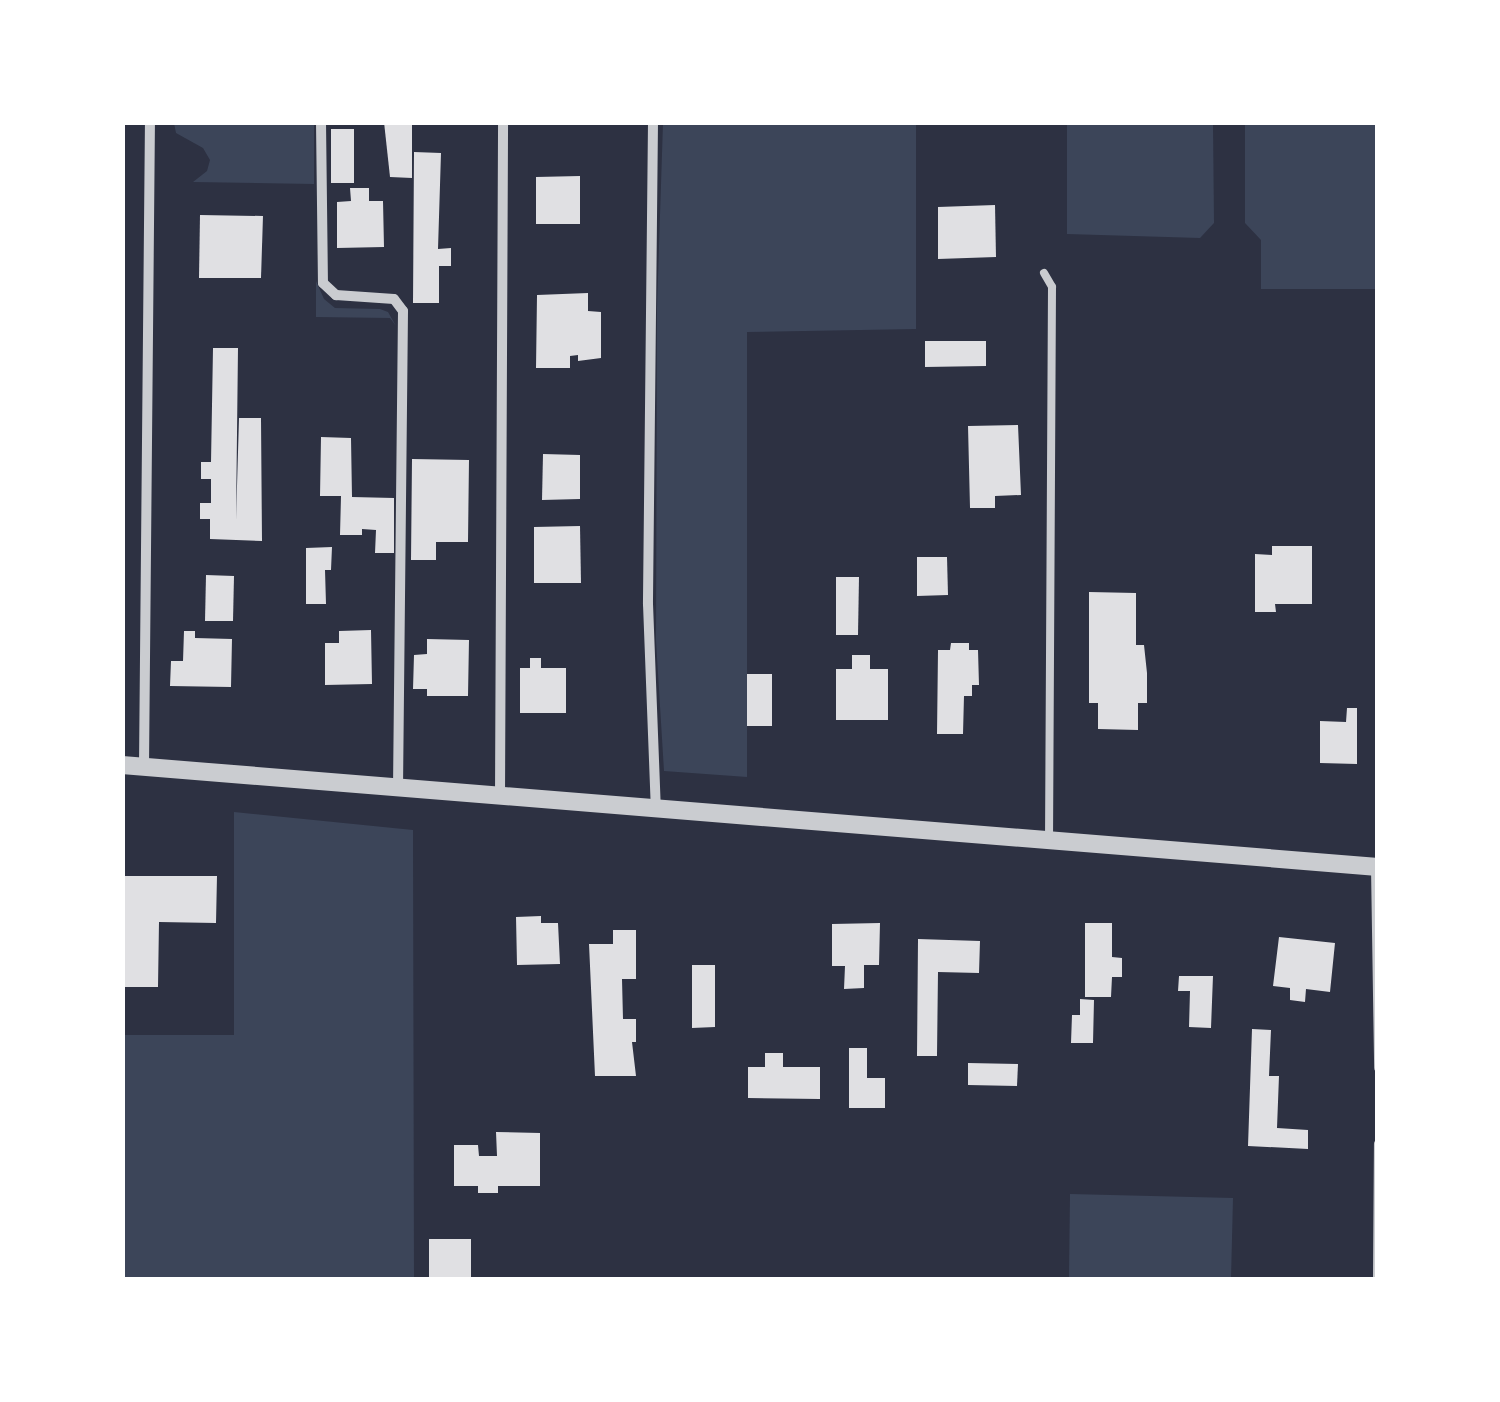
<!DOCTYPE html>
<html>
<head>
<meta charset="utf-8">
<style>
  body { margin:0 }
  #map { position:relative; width:1500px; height:1402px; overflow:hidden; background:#2d3142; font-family:"Roboto Condensed",sans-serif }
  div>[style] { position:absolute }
  .green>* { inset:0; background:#3c4559 }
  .building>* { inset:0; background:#e0e0e3 }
  .service>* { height:8px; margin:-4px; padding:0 4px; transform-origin:4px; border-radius:4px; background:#caccd0 }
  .minor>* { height:10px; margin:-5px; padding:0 5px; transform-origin:5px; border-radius:5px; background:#caccd0 }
  .tertiary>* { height:18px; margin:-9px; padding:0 9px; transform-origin:9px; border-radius:9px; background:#caccd0 }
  span { translate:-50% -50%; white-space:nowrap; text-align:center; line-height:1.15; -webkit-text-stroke:8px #fff; paint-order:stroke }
  .frame { position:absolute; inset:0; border:125px solid #fff; pointer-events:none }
</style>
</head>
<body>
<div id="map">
  <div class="green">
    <div style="clip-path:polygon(174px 123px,314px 123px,314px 184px,193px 182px,207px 171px,210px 160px,203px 148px,176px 133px)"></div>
    <div style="clip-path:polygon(663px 123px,916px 123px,916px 329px,747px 332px,747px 777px,664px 771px,656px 641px,657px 308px)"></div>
    <div style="clip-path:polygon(1067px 123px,1213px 123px,1214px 223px,1200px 238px,1067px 234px)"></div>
    <div style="clip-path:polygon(1245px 123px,1377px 123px,1377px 289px,1261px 289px,1261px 240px,1245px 223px)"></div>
    <div style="clip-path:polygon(316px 281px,324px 299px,335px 308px,380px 309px,388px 312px,396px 326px,390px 318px,316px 317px)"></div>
    <div style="clip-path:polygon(234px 812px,413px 830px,414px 1279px,123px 1279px,123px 1035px,234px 1035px)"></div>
    <div style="clip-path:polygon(1070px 1194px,1233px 1198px,1231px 1279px,1069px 1279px)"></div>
  </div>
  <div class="building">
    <div style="clip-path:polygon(384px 122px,412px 122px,412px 178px,390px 177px)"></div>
    <div style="clip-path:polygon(331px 129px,354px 129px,354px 183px,331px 183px)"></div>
    <div style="clip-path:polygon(414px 152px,441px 153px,438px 249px,451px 248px,451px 266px,439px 266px,439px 303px,413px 303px)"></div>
    <div style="clip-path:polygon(580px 176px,580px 224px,536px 224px,536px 177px)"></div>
    <div style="clip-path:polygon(350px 188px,369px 188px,369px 201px,383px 201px,384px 247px,337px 248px,337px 202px,351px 201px)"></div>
    <div style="clip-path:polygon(995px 205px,996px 257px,938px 259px,938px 207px)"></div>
    <div style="clip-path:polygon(200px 215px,263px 216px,261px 278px,199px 278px)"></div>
    <div style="clip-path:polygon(588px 293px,588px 311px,601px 312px,601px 358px,578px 361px,578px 355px,570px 356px,570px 368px,536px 368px,537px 295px)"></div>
    <div style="clip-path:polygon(925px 341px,986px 341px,986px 366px,925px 367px)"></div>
    <div style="clip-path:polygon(213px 348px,238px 348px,236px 520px,239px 418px,261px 418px,262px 541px,210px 539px,210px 519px,200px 519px,200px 503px,211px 503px,211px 479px,201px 479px,201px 462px,211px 462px)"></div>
    <div style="clip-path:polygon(1018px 425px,1021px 495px,995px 496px,995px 508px,970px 508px,968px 426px)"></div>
    <div style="clip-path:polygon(321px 437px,351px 438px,352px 497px,394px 498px,394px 553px,375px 553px,376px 530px,362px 529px,362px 535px,340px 535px,341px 496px,320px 496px)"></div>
    <div style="clip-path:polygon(543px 454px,580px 455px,580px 499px,542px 500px)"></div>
    <div style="clip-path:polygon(412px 459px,469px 460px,468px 542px,436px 542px,436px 560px,411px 560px)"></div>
    <div style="clip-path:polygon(580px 526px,581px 583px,534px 583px,534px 527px)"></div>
    <div style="clip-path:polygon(1272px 546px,1312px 546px,1312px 604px,1275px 604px,1276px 612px,1255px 612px,1255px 554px,1272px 555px)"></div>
    <div style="clip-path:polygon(332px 547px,331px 570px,325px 570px,326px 604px,306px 604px,306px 548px)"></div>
    <div style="clip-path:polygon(917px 557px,947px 557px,948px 595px,917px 596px)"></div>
    <div style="clip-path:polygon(206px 575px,234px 576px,233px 621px,205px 621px)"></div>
    <div style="clip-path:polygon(836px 577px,859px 577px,858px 635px,836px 635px)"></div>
    <div style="clip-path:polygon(1089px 592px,1136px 593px,1136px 645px,1144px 645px,1147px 673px,1147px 703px,1138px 703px,1138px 730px,1098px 729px,1098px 703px,1089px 703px)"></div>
    <div style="clip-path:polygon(371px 630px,372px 684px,325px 685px,325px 643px,339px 643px,339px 631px)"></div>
    <div style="clip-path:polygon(184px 631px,195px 631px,195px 638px,232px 639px,231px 687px,170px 686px,171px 661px,183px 661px)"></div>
    <div style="clip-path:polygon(427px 639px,469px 640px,468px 696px,427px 696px,427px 689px,413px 689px,414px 655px,427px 654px)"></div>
    <div style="clip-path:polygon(951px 643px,969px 643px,969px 650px,978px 650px,979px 685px,972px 685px,972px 696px,964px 696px,963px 734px,937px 734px,938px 650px,950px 650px)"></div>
    <div style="clip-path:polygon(852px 655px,870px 655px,870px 669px,888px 669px,888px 720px,836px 720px,836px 669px,852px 669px)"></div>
    <div style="clip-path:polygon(530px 658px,541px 658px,541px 668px,566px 668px,566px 713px,520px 713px,520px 668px,530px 668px)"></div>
    <div style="clip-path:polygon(747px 674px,772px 674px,772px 726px,747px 726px)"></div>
    <div style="clip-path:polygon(1347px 708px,1357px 708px,1357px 764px,1320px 763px,1320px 721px,1346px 722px)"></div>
    <div style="clip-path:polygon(122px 876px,217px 876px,216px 923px,159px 922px,158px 987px,122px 987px)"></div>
    <div style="clip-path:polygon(541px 916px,541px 923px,558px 923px,560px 964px,517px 965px,516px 917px)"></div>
    <div style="clip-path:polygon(880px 923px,879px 965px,864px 965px,864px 988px,844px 989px,845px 966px,832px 966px,832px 924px)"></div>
    <div style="clip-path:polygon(1085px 923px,1112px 923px,1112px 957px,1122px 958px,1122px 977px,1112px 977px,1111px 997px,1085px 997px)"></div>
    <div style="clip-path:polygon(613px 930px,636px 930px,636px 979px,622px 979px,623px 1019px,636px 1019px,636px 1042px,632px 1042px,636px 1076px,595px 1076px,589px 944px,613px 944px)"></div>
    <div style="clip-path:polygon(1279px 937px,1335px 943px,1330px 992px,1306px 989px,1305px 1002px,1290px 1000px,1290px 988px,1273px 986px)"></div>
    <div style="clip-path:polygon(918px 939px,980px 941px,979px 973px,938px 972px,937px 1056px,917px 1056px)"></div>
    <div style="clip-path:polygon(692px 965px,715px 965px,715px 1027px,692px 1028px)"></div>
    <div style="clip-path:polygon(1179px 976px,1213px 976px,1211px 1028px,1189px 1027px,1190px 991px,1178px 991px)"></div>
    <div style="clip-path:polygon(1080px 999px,1094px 1000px,1093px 1043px,1071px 1043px,1072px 1015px,1080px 1015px)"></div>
    <div style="clip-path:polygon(1252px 1029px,1271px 1030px,1269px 1076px,1279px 1076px,1277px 1128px,1308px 1130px,1308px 1149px,1248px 1146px)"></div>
    <div style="clip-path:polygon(849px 1048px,867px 1048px,867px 1078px,885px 1078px,885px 1108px,849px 1108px)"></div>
    <div style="clip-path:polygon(765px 1053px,783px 1053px,783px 1067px,820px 1067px,820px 1099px,748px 1098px,748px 1067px,765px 1067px)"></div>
    <div style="clip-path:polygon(968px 1063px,1018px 1064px,1017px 1086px,968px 1085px)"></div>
    <div style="clip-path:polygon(496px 1132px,540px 1133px,540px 1186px,498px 1186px,498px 1193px,478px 1193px,478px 1186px,454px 1186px,454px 1145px,478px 1145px,479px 1156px,497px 1156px)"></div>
    <div style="clip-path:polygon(429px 1239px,471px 1239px,471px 1280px,429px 1280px)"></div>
  </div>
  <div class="service">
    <div style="left:1044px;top:273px;width:16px;rotate:60deg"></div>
    <div style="left:1052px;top:287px;width:553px;rotate:90.31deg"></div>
    <div style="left:1375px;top:867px;width:201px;rotate:89.1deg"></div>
    <div style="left:1377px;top:1280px;width:136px;rotate:-89.6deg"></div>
  </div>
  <div class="minor">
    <div style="left:321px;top:122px;width:161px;rotate:89.3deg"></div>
    <div style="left:323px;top:283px;width:18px;rotate:43deg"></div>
    <div style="left:336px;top:295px;width:58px;rotate:3.9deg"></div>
    <div style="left:394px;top:299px;width:15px;rotate:53deg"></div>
    <div style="left:403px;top:311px;width:477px;rotate:90.6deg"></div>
    <div style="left:653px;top:122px;width:482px;rotate:90.6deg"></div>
    <div style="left:648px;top:604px;width:205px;rotate:87.8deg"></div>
    <div style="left:144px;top:766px;width:644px;rotate:-89.47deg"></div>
    <div style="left:500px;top:796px;width:674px;rotate:-89.74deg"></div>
  </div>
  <div class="tertiary">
    <div style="left:122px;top:765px;width:1260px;rotate:4.64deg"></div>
  </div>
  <div class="frame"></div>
</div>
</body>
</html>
